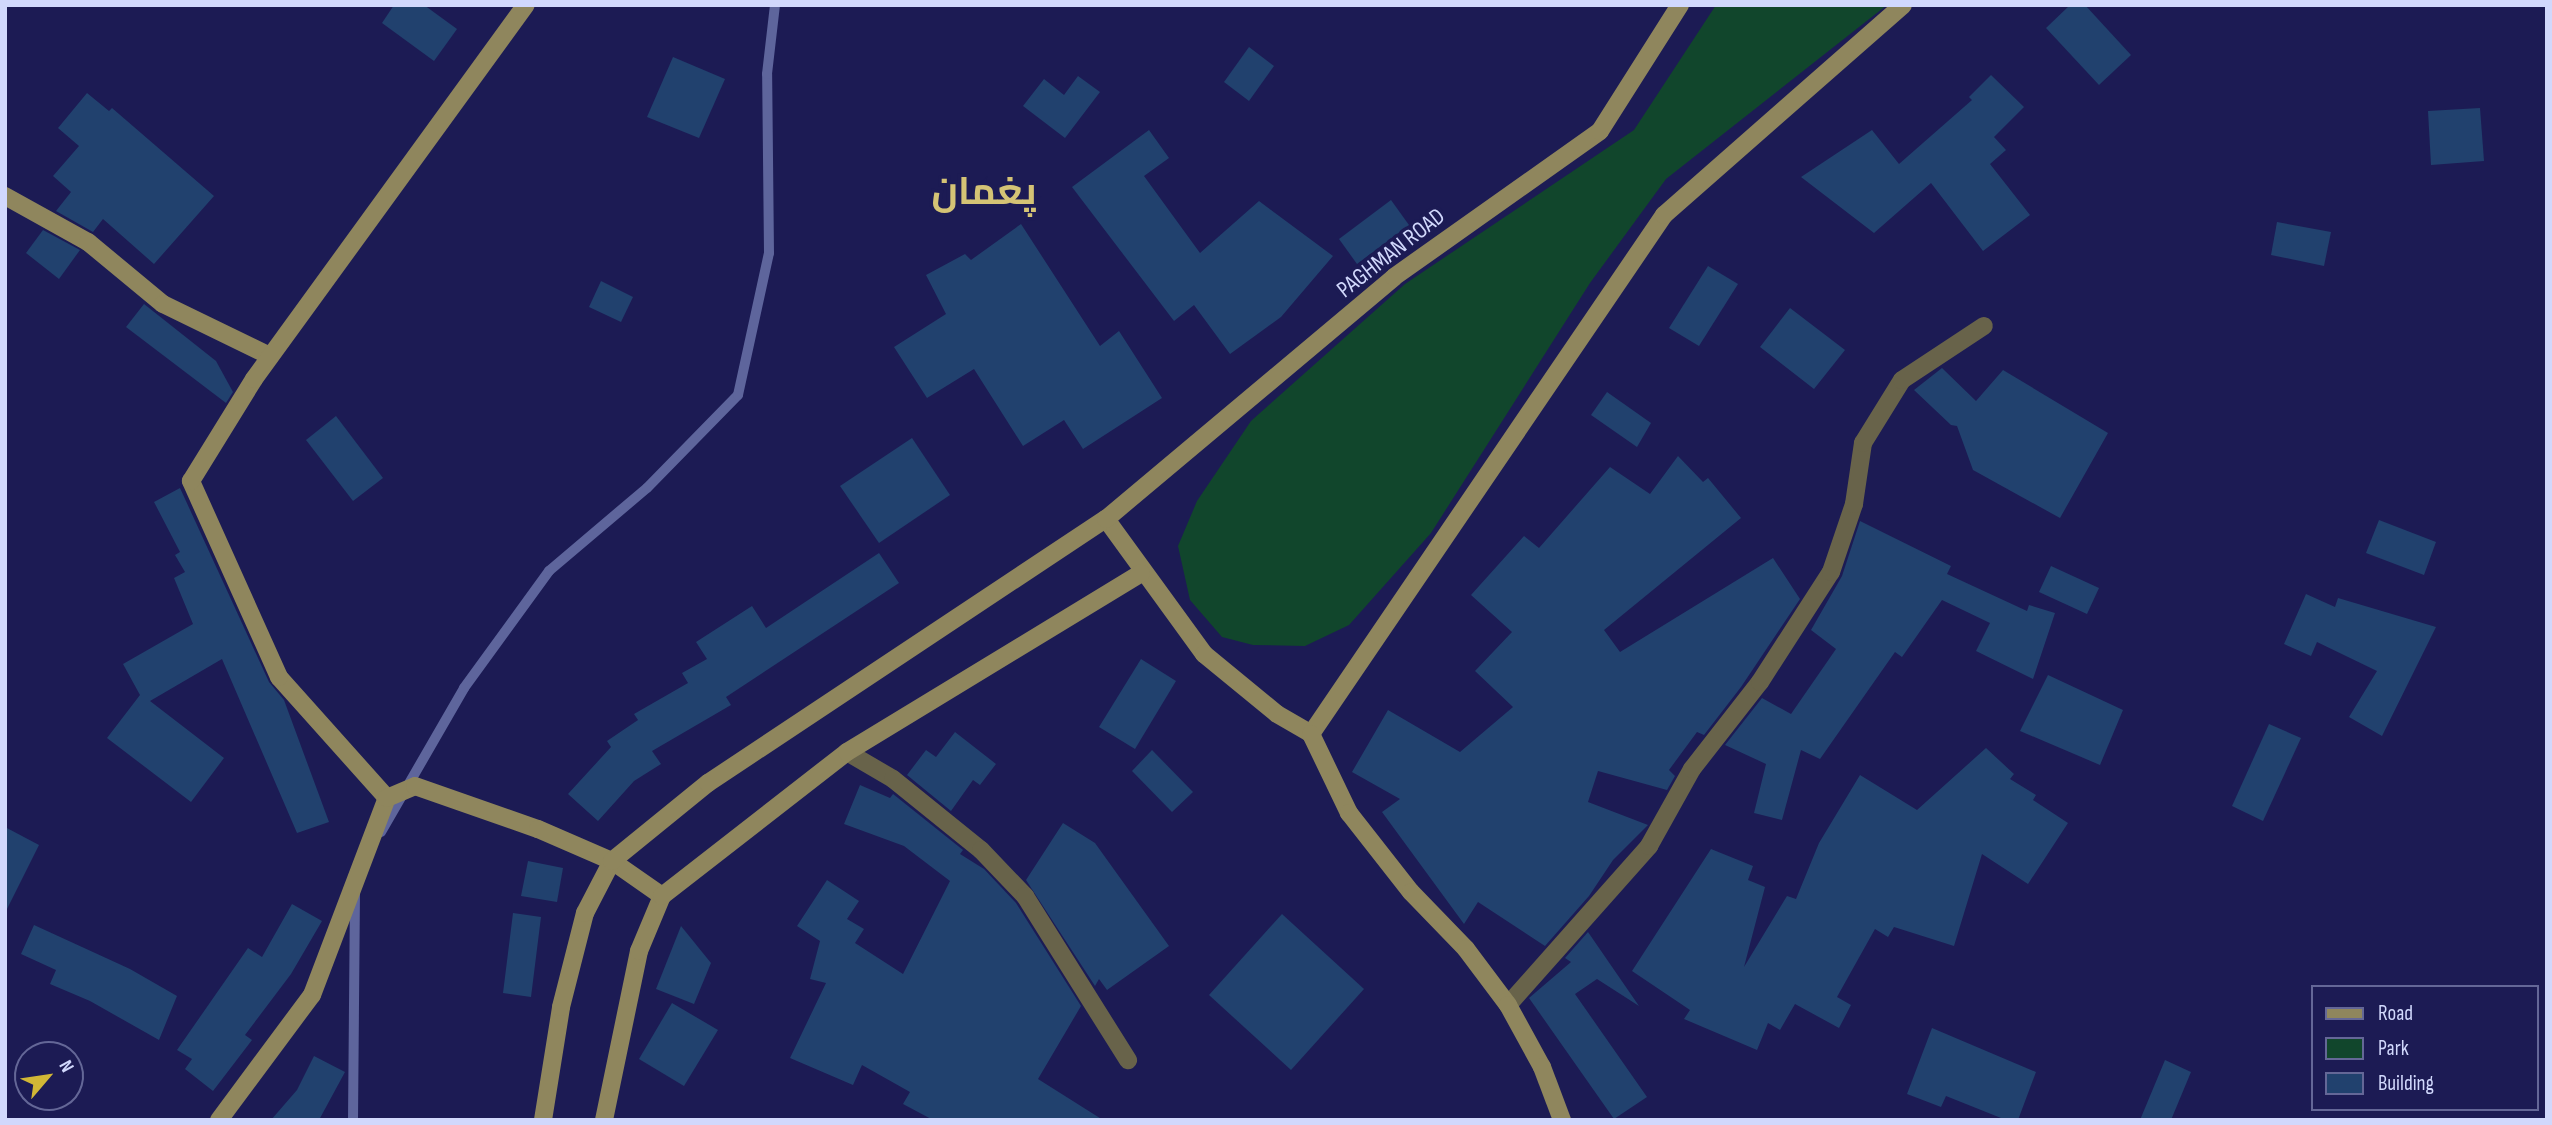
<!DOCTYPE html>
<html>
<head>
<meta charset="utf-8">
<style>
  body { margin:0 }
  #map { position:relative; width:2552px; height:1125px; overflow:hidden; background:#1c1b54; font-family:"Sofia Sans Condensed",Cairo,sans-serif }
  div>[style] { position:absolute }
  .green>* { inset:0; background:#11462c }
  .stream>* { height:10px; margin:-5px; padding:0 5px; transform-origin:5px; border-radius:5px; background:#5e659c }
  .building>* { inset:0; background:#21416e }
  .street>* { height:18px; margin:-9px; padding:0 9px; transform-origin:9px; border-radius:9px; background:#68634a }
  .secondary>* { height:18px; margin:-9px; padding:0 9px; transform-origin:9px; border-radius:9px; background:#8f865d }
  span { translate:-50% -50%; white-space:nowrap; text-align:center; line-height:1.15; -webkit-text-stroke:7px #1c1b54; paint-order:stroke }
  .street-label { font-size:24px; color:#d1d8fc }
  .town-label { font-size:38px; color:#d4c375; font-weight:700 }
  .frame { position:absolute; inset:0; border:7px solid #d1d8fc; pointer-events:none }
  .legend { position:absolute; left:2311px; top:985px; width:228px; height:126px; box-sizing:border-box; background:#1c1b54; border:2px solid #646797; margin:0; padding:9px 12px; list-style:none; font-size:21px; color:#d1d8fc }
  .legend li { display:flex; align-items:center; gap:14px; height:35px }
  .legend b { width:35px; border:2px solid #646797 }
  .north { position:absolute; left:14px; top:1041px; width:70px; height:70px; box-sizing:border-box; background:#1c1b54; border:2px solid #646797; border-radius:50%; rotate:61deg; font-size:19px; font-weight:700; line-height:28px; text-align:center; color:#d1d8fc }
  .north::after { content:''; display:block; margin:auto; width:24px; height:32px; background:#d1b736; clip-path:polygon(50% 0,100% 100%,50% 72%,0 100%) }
</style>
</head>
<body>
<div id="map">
  <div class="green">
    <div style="clip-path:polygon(1716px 5px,1887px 5px,1666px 179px,1590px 283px,1431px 533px,1349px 625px,1305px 646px,1253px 645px,1222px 637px,1190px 600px,1178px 546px,1197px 501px,1251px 421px,1405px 284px,1634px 130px)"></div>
  </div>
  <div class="stream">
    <div style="left:381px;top:832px;width:166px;rotate:-60deg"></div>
    <div style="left:464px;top:688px;width:145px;rotate:-54deg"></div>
    <div style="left:549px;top:571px;width:128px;rotate:-40.3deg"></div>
    <div style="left:647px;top:488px;width:130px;rotate:-45.6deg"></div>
    <div style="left:738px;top:395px;width:145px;rotate:-77.7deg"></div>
    <div style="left:769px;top:253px;width:179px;rotate:-90.6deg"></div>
    <div style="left:767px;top:74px;width:69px;rotate:-83.4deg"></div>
    <div style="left:353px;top:1120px;width:226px;rotate:-89.5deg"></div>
  </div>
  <div class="building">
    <div style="clip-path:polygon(394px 5px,424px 5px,457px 29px,434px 61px,382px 23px)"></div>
    <div style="clip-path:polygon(2070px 5px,2085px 5px,2131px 55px,2099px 85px,2046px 28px)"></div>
    <div style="clip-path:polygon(1249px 47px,1274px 66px,1249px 101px,1224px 82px)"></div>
    <div style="clip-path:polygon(673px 57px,725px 79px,699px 138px,647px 117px)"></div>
    <div style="clip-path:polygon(1991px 75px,2024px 107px,1994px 137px,2006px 150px,1990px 164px,2030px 215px,1983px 251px,1931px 183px,1874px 233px,1801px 177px,1872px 130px,1899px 164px,1972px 100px,1969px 97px)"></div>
    <div style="clip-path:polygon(1078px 76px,1100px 92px,1065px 138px,1023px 106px,1044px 79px,1064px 95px)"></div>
    <div style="clip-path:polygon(87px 93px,109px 111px,112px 108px,214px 196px,154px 264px,103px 219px,93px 232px,56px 211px,71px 192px,53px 176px,79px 146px,58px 128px)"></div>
    <div style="clip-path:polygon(2480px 108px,2484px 161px,2431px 165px,2428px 111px)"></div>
    <div style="clip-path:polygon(1149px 130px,1169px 158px,1144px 176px,1200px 253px,1259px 201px,1333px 256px,1281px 317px,1230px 354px,1194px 305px,1174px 321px,1072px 187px)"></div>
    <div style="clip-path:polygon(1391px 200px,1409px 225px,1357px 264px,1339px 239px)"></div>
    <div style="clip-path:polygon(2277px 222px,2331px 232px,2324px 266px,2271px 255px)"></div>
    <div style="clip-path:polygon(1021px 224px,1100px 346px,1119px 331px,1162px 398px,1083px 449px,1064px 420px,1023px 446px,974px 369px,927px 398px,894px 347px,946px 314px,926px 275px,965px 254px,971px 260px)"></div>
    <div style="clip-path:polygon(43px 230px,80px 250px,59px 279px,26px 253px)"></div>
    <div style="clip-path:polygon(1708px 266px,1738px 284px,1699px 346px,1669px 328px)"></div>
    <div style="clip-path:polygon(601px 281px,633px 297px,621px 322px,589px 307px)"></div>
    <div style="clip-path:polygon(144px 304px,216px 361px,233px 392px,226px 403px,126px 327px)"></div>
    <div style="clip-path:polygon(1790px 308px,1845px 350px,1814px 389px,1760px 347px)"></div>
    <div style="clip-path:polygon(1942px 368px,1976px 401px,2003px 370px,2108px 433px,2060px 518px,1973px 470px,1957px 426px,1951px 425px,1914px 390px)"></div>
    <div style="clip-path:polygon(1607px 392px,1651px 423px,1637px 447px,1591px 415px)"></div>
    <div style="clip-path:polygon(336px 416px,383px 478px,353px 501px,306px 440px)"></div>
    <div style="clip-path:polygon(912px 438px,950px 495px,879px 543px,840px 486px)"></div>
    <div style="clip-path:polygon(1678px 456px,1703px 482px,1708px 478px,1741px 518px,1604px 630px,1620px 652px,1773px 558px,1800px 599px,1741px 687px,1704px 735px,1697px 732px,1669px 770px,1675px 776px,1667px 790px,1598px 771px,1588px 802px,1648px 825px,1613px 860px,1589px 896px,1545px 946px,1478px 902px,1464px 924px,1382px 812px,1400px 799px,1352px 772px,1388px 710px,1460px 752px,1513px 707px,1475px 671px,1512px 632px,1471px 595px,1524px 536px,1539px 548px,1610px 467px,1650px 494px)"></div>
    <div style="clip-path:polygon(180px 488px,269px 682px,284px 700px,329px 822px,297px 833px,222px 659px,150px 701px,224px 758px,191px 802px,107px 738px,140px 695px,123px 664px,193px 624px,174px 578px,185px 572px,175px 555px,180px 552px,154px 502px)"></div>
    <div style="clip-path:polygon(2379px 520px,2436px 542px,2424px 575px,2366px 553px)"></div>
    <div style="clip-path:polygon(1860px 521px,1951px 566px,1947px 574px,2027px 611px,2029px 605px,2055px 613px,2033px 679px,1976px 651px,1990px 623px,1942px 600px,1902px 657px,1895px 652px,1820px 759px,1801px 750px,1782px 820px,1754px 813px,1766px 764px,1725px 745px,1762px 698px,1791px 714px,1836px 649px,1811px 630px,1842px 576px)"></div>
    <div style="clip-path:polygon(879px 553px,899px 583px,726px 697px,731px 705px,652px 751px,661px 764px,634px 781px,598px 821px,568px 794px,611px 747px,607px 741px,638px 720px,634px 714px,688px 683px,682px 673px,707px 659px,696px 642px,752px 606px,766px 628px)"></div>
    <div style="clip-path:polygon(2051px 566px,2099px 588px,2087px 614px,2039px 592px)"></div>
    <div style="clip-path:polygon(2306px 594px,2335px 607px,2338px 598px,2436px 627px,2382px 736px,2349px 717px,2377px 671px,2317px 642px,2311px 656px,2284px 644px)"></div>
    <div style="clip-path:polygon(1141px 659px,1176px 681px,1135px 749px,1099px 727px)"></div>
    <div style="clip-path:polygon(2048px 675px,2123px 710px,2100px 765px,2020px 731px)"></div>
    <div style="clip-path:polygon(2269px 724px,2301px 738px,2263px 821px,2232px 806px)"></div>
    <div style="clip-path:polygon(955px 732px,996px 764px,980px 785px,973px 780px,951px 811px,907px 775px,926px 750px,936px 757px)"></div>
    <div style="clip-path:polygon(1986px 748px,2014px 774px,2010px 779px,2036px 795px,2033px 800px,2068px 823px,2028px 884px,1982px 854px,1954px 946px,1894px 927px,1888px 937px,1875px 929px,1837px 997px,1851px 1005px,1839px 1028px,1795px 1004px,1780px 1030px,1768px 1023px,1757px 1050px,1684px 1019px,1690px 1010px,1632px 971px,1711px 849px,1753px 866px,1748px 880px,1765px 887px,1744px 967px,1787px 896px,1796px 899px,1819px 843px,1860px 775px,1917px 810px)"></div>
    <div style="clip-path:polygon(1152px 750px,1193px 792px,1172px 812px,1132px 771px)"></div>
    <div style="clip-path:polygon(860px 785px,890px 798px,893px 794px,963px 850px,960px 854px,984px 869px,1016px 903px,1081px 1006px,1038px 1079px,1103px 1120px,933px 1120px,903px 1104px,910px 1092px,862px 1065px,853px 1085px,790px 1058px,826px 983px,810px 979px,820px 941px,797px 926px,827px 880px,859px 901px,847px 919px,864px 929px,855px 943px,903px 974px,950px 881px,904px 846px,844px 824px)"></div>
    <div style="clip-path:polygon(1063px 823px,1095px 843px,1169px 946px,1107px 990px,1099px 979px,1095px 986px,1026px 880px)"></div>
    <div style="clip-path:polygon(5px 827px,39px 845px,5px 913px)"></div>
    <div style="clip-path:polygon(528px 861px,563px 868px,557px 902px,521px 896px)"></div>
    <div style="clip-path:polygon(292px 904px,322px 921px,291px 974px,245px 1035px,252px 1040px,213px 1091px,185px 1069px,192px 1059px,177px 1050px,248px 948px,262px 957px)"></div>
    <div style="clip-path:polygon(513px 913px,541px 917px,531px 997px,503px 993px)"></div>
    <div style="clip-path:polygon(1282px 914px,1364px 989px,1291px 1070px,1209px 995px)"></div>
    <div style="clip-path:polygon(34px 925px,130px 969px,177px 996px,159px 1040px,90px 1001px,50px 984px,56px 970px,21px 954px)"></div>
    <div style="clip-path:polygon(681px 926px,711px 963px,694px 1004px,656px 989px)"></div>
    <div style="clip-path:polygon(1588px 932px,1639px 1006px,1597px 979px,1575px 994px,1647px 1097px,1614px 1119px,1529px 998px,1571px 962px,1565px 958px)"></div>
    <div style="clip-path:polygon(672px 1003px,718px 1030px,684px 1086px,639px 1059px)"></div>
    <div style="clip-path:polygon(1932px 1028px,2036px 1072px,2018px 1120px,2006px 1120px,1946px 1096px,1941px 1107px,1907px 1094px)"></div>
    <div style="clip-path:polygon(314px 1056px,345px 1072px,319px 1120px,271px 1120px,297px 1090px)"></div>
    <div style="clip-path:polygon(2165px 1060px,2191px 1072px,2171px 1120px,2140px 1120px)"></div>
  </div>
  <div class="street">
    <div style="left:847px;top:752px;width:53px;rotate:30.4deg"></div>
    <div style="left:893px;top:779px;width:113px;rotate:38.9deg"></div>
    <div style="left:981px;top:850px;width:64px;rotate:46.3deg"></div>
    <div style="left:1025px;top:896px;width:194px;rotate:57.9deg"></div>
    <div style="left:1508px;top:1005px;width:213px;rotate:-48.4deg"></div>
    <div style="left:1649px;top:846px;width:88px;rotate:-60.8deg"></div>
    <div style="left:1692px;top:769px;width:110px;rotate:-52deg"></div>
    <div style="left:1760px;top:682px;width:131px;rotate:-57.2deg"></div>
    <div style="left:1831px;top:572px;width:72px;rotate:-71.3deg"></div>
    <div style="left:1854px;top:504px;width:62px;rotate:-81.6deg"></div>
    <div style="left:1863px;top:443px;width:74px;rotate:-58.2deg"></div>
    <div style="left:1902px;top:380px;width:98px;rotate:-33.4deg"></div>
  </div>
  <div class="secondary">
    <div style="left:5px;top:196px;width:95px;rotate:29deg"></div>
    <div style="left:88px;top:242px;width:97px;rotate:39.6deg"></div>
    <div style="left:163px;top:304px;width:119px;rotate:25.9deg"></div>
    <div style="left:1106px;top:519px;width:167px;rotate:54deg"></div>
    <div style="left:1204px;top:654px;width:94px;rotate:39.4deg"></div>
    <div style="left:1277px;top:714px;width:39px;rotate:30deg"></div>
    <div style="left:1311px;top:734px;width:628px;rotate:-55.78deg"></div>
    <div style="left:1664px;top:215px;width:318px;rotate:-41.3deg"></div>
    <div style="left:1311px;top:734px;width:88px;rotate:64.3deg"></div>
    <div style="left:1349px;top:813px;width:100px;rotate:51.9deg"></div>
    <div style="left:1411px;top:892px;width:79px;rotate:46deg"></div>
    <div style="left:1466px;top:949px;width:70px;rotate:53.1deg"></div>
    <div style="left:1508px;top:1005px;width:71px;rotate:61.3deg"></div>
    <div style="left:1542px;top:1067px;width:57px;rotate:69.3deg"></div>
    <div style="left:387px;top:798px;width:162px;rotate:-131.8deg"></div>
    <div style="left:279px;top:677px;width:215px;rotate:-114.2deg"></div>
    <div style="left:191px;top:481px;width:120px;rotate:-58.3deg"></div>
    <div style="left:254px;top:379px;width:462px;rotate:-54deg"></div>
    <div style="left:219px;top:1120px;width:156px;rotate:-53.4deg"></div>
    <div style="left:312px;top:995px;width:211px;rotate:-69.2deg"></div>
    <div style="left:387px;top:798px;width:30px;rotate:-23deg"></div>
    <div style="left:415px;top:786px;width:130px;rotate:19.3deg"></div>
    <div style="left:538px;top:829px;width:81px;rotate:23.4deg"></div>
    <div style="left:612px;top:861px;width:61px;rotate:35deg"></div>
    <div style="left:543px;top:1120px;width:114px;rotate:-80.9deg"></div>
    <div style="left:561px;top:1007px;width:97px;rotate:-75.7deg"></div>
    <div style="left:585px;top:913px;width:59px;rotate:-62.6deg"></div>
    <div style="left:612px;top:861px;width:124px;rotate:-39.1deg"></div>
    <div style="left:708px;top:783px;width:478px;rotate:-33.6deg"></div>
    <div style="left:1106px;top:519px;width:376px;rotate:-40deg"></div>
    <div style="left:1394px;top:277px;width:252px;rotate:-35.3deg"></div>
    <div style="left:1600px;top:131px;width:149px;rotate:-57.6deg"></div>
    <div style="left:604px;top:1120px;width:173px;rotate:-78.3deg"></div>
    <div style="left:639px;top:951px;width:60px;rotate:-67.3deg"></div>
    <div style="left:662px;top:896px;width:234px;rotate:-37.9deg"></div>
    <div style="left:847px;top:752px;width:344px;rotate:-31.3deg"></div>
  </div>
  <div class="street-label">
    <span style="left:1391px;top:253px;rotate:-38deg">PAGHMAN ROAD</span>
  </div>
  <div class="town-label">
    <span style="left:984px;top:193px">پغمان</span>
  </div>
  <div class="frame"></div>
  <ul class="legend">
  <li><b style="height:9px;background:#8f865d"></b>Road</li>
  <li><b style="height:19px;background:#11462c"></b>Park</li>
  <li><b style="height:19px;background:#21416e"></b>Building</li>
  </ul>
  <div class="north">N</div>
</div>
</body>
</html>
